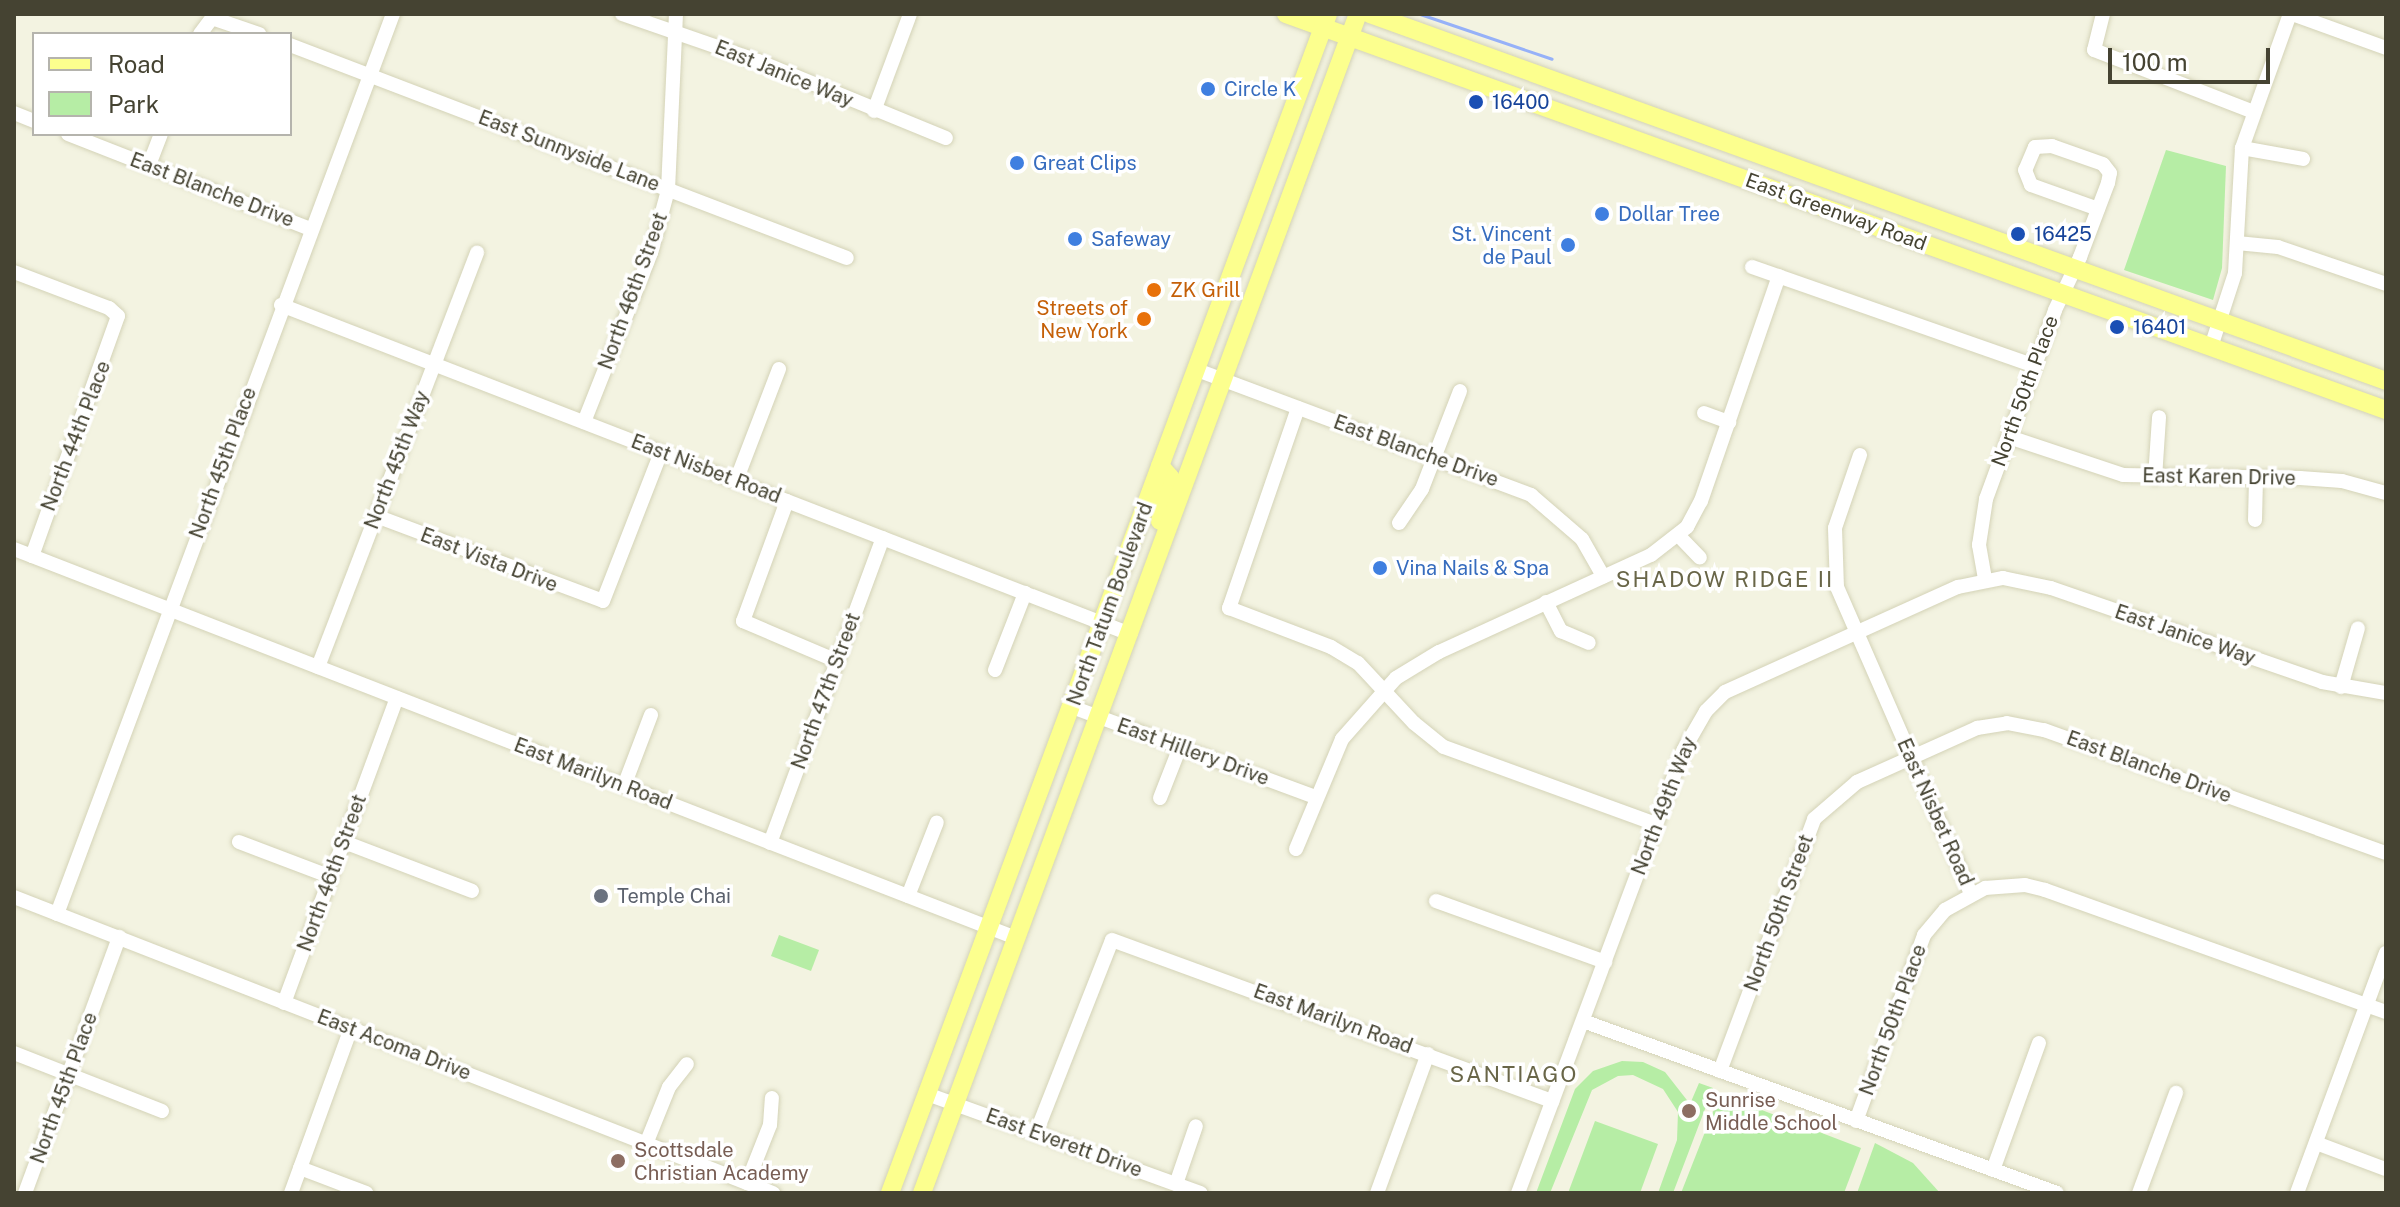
<!DOCTYPE html>
<html>
<head>
<meta charset="utf-8">
<style>
  body { margin:0 }
  #map { position:relative; width:2400px; height:1207px; overflow:hidden; background:#f3f3e1; font-family:"Public Sans",sans-serif }
  div>[style] { position:absolute }
  .green>* { inset:0; background:#b6eda5 }
  .stream>* { height:3px; margin:-1.5px; padding:0 1.5px; transform-origin:1.5px; border-radius:1.5px; background:#96b1f8 }
  .roads { filter:drop-shadow(0 0 2px #d4d3b7) drop-shadow(0 0 2px #d4d3b7) }
  .minor>* { height:14px; margin:-7px; padding:0 7px; transform-origin:7px; border-radius:7px; background:#fff }
  .major>* { height:18px; margin:-9px; padding:0 9px; transform-origin:9px; border-radius:9px; background:#fcff8e }
  .dots>* { width:22px; height:22px; translate:-50% -50%; box-sizing:border-box; border:4px solid #fff; border-radius:50% }
  span { translate:-50% -50%; white-space:nowrap; text-align:center; line-height:1.15; -webkit-text-stroke:7px #fff; paint-order:stroke }
  .street-label { font-size:20px; color:#454332 }
  .shop-label { font-size:20px; color:#366cbe }
  .left { translate:0 -50%; text-align:left }
  .right { translate:-100% -50%; text-align:right }
  .transit-label { font-size:20px; color:#164399 }
  .food-label { font-size:20px; color:#c56008 }
  .worship-label { font-size:20px; color:#5b616d }
  .education-label { font-size:20px; color:#785e54 }
  .neighbourhood-label { font-size:22px; color:#696648; letter-spacing:2px }
  .frame { position:absolute; inset:0; border:16px solid #454332; pointer-events:none }
  .legend { position:absolute; left:32px; top:32px; width:260px; height:104px; box-sizing:border-box; background:#fff; border:2px solid #b5b4ad; margin:0; padding:10px 14px; list-style:none; font-size:24px; color:#454332 }
  .legend li { display:flex; align-items:center; gap:16px; height:40px }
  .legend b { width:40px; border:2px solid #b5b4ad }
  .scale { position:absolute; left:2108px; top:48px; width:162px; height:36px; box-sizing:border-box; border:4px solid #454332; border-top:0; padding-left:10px; font-size:24px; line-height:28px; white-space:nowrap; color:#454332; -webkit-text-stroke:6px #fff; paint-order:stroke }
</style>
</head>
<body>
<div id="map">
  <div class="green">
    <div style="clip-path:polygon(2166px 150px,2226px 166px,2222px 268px,2213px 300px,2124px 270px)"></div>
    <div style="clip-path:polygon(779px 935px,819px 950px,811px 971px,771px 956px)"></div>
    <div style="clip-path:polygon(1622px 1061px,1643px 1062px,1665px 1072px,1690px 1104px,1699px 1083px,1713px 1088px,1673px 1193px,1658px 1193px,1677px 1140px,1678px 1112px,1663px 1089px,1633px 1075px,1618px 1076px,1592px 1090px,1550px 1193px,1536px 1193px,1575px 1089px,1593px 1071px)"></div>
    <div style="clip-path:polygon(1720px 1094px,1861px 1148px,1844px 1193px,1681px 1193px)"></div>
    <div style="clip-path:polygon(1595px 1121px,1658px 1144px,1640px 1193px,1568px 1193px)"></div>
    <div style="clip-path:polygon(1875px 1143px,1913px 1163px,1940px 1193px,1857px 1193px)"></div>
  </div>
  <div class="stream">
    <div style="left:1420px;top:14px;width:139px;rotate:18.8deg"></div>
  </div>
  <div class="roads">
    <div class="minor">
      <div style="left:622px;top:14px;width:144px;rotate:19.1deg"></div>
      <div style="left:758px;top:61px;width:203px;rotate:22.3deg"></div>
      <div style="left:2103px;top:14px;width:37px;rotate:104deg"></div>
      <div style="left:2094px;top:50px;width:172px;rotate:21.2deg"></div>
      <div style="left:2292px;top:14px;width:100px;rotate:19.9deg"></div>
      <div style="left:200px;top:34px;width:20px;rotate:-53deg"></div>
      <div style="left:212px;top:18px;width:50px;rotate:18.8deg"></div>
      <div style="left:290px;top:45px;width:596px;rotate:20.93deg"></div>
      <div style="left:874px;top:111px;width:103px;rotate:-69.6deg"></div>
      <div style="left:14px;top:113px;width:22px;rotate:22deg"></div>
      <div style="left:68px;top:134px;width:261px;rotate:21.4deg"></div>
      <div style="left:2242px;top:148px;width:62px;rotate:10.2deg"></div>
      <div style="left:149px;top:165px;width:33px;rotate:-69deg"></div>
      <div style="left:2237px;top:243px;width:41px;rotate:5.6deg"></div>
      <div style="left:2278px;top:247px;width:114px;rotate:18.9deg"></div>
      <div style="left:1752px;top:267px;width:300px;rotate:19.3deg"></div>
      <div style="left:14px;top:272px;width:102px;rotate:20.8deg"></div>
      <div style="left:109px;top:308px;width:12px;rotate:42deg"></div>
      <div style="left:118px;top:316px;width:255px;rotate:109.7deg"></div>
      <div style="left:281px;top:305px;width:911px;rotate:21.18deg"></div>
      <div style="left:2211px;top:347px;width:78px;rotate:-72deg"></div>
      <div style="left:2235px;top:273px;width:125px;rotate:-86.8deg"></div>
      <div style="left:2242px;top:148px;width:142px;rotate:-70.3deg"></div>
      <div style="left:1197px;top:370px;width:357px;rotate:20.5deg"></div>
      <div style="left:1531px;top:495px;width:67px;rotate:40.8deg"></div>
      <div style="left:1582px;top:539px;width:43px;rotate:60.4deg"></div>
      <div style="left:1298px;top:408px;width:212px;rotate:109deg"></div>
      <div style="left:1229px;top:608px;width:109px;rotate:20.9deg"></div>
      <div style="left:1331px;top:647px;width:31px;rotate:31deg"></div>
      <div style="left:1358px;top:663px;width:82px;rotate:47deg"></div>
      <div style="left:1414px;top:723px;width:38px;rotate:39deg"></div>
      <div style="left:1444px;top:747px;width:226px;rotate:20deg"></div>
      <div style="left:1704px;top:413px;width:27px;rotate:20deg"></div>
      <div style="left:584px;top:422px;width:182px;rotate:-68.4deg"></div>
      <div style="left:651px;top:253px;width:65px;rotate:-74.9deg"></div>
      <div style="left:668px;top:190px;width:176px;rotate:-87.4deg"></div>
      <div style="left:2009px;top:437px;width:120px;rotate:18.4deg"></div>
      <div style="left:2123px;top:475px;width:177px;rotate:1deg"></div>
      <div style="left:2300px;top:478px;width:42px;rotate:4.1deg"></div>
      <div style="left:2342px;top:481px;width:46px;rotate:15.3deg"></div>
      <div style="left:1860px;top:455px;width:77px;rotate:108.9deg"></div>
      <div style="left:1835px;top:528px;width:59px;rotate:88.1deg"></div>
      <div style="left:1837px;top:587px;width:334px;rotate:66.4deg"></div>
      <div style="left:2155px;top:478px;width:61px;rotate:-86.2deg"></div>
      <div style="left:736px;top:481px;width:120px;rotate:-69deg"></div>
      <div style="left:787px;top:501px;width:128px;rotate:110.1deg"></div>
      <div style="left:743px;top:621px;width:102px;rotate:23.1deg"></div>
      <div style="left:376px;top:516px;width:242px;rotate:20.5deg"></div>
      <div style="left:603px;top:601px;width:160px;rotate:-68.7deg"></div>
      <div style="left:2255px;top:520px;width:42px;rotate:-88.6deg"></div>
      <div style="left:1399px;top:523px;width:41px;rotate:-55.9deg"></div>
      <div style="left:1422px;top:489px;width:105px;rotate:-68.8deg"></div>
      <div style="left:1679px;top:536px;width:30px;rotate:46deg"></div>
      <div style="left:14px;top:549px;width:1075px;rotate:21.22deg"></div>
      <div style="left:1985px;top:579px;width:35px;rotate:-100deg"></div>
      <div style="left:1979px;top:545px;width:47px;rotate:-81.3deg"></div>
      <div style="left:1986px;top:499px;width:201px;rotate:-69.9deg"></div>
      <div style="left:2055px;top:310px;width:59px;rotate:-64.7deg"></div>
      <div style="left:2080px;top:257px;width:79px;rotate:-69.3deg"></div>
      <div style="left:2108px;top:183px;width:10px;rotate:-79deg"></div>
      <div style="left:2110px;top:173px;width:11px;rotate:-128deg"></div>
      <div style="left:2103px;top:164px;width:54px;rotate:-160.6deg"></div>
      <div style="left:2052px;top:146px;width:17px;rotate:177deg"></div>
      <div style="left:2035px;top:147px;width:25px;rotate:113deg"></div>
      <div style="left:2025px;top:170px;width:16px;rotate:68deg"></div>
      <div style="left:2031px;top:185px;width:71px;rotate:19.7deg"></div>
      <div style="left:1546px;top:602px;width:33px;rotate:63deg"></div>
      <div style="left:1561px;top:631px;width:30px;rotate:23deg"></div>
      <div style="left:318px;top:667px;width:444px;rotate:-69deg"></div>
      <div style="left:995px;top:670px;width:83px;rotate:-68.7deg"></div>
      <div style="left:2341px;top:687px;width:61px;rotate:-73.9deg"></div>
      <div style="left:1072px;top:707px;width:259px;rotate:20.3deg"></div>
      <div style="left:624px;top:786px;width:76px;rotate:-69.2deg"></div>
      <div style="left:1160px;top:798px;width:55px;rotate:-68.6deg"></div>
      <div style="left:239px;top:842px;width:98px;rotate:20.8deg"></div>
      <div style="left:344px;top:842px;width:137px;rotate:20.9deg"></div>
      <div style="left:770px;top:843px;width:325px;rotate:-69.7deg"></div>
      <div style="left:1296px;top:849px;width:119px;rotate:-67.3deg"></div>
      <div style="left:1342px;top:739px;width:81px;rotate:-48.5deg"></div>
      <div style="left:1396px;top:678px;width:50px;rotate:-31.2deg"></div>
      <div style="left:1439px;top:652px;width:233px;rotate:-24.6deg"></div>
      <div style="left:1651px;top:555px;width:46px;rotate:-37.9deg"></div>
      <div style="left:1687px;top:527px;width:30px;rotate:-62deg"></div>
      <div style="left:1701px;top:501px;width:238px;rotate:-70.9deg"></div>
      <div style="left:908px;top:896px;width:79px;rotate:-68.6deg"></div>
      <div style="left:14px;top:897px;width:815px;rotate:21.31deg"></div>
      <div style="left:1436px;top:901px;width:180px;rotate:19.8deg"></div>
      <div style="left:57px;top:914px;width:961px;rotate:-69.53deg"></div>
      <div style="left:284px;top:1003px;width:325px;rotate:-69.7deg"></div>
      <div style="left:1583px;top:1021px;width:504px;rotate:19.94deg"></div>
      <div style="left:14px;top:1053px;width:159px;rotate:21.4deg"></div>
      <div style="left:1720px;top:1071px;width:269px;rotate:-69.5deg"></div>
      <div style="left:1814px;top:819px;width:57px;rotate:-40.7deg"></div>
      <div style="left:1857px;top:782px;width:132px;rotate:-24.2deg"></div>
      <div style="left:1977px;top:728px;width:30px;rotate:-9deg"></div>
      <div style="left:2007px;top:723px;width:38px;rotate:11deg"></div>
      <div style="left:2044px;top:730px;width:363px;rotate:19.8deg"></div>
      <div style="left:927px;top:1094px;width:291px;rotate:19.9deg"></div>
      <div style="left:1856px;top:1121px;width:198px;rotate:-69.9deg"></div>
      <div style="left:1924px;top:935px;width:33px;rotate:-50deg"></div>
      <div style="left:1945px;top:910px;width:46px;rotate:-28.8deg"></div>
      <div style="left:1985px;top:888px;width:40px;rotate:-4.3deg"></div>
      <div style="left:2025px;top:885px;width:21px;rotate:14deg"></div>
      <div style="left:2045px;top:890px;width:362px;rotate:19.7deg"></div>
      <div style="left:1036px;top:1133px;width:207px;rotate:-68.5deg"></div>
      <div style="left:1112px;top:940px;width:469px;rotate:20.1deg"></div>
      <div style="left:2316px;top:1143px;width:74px;rotate:20.6deg"></div>
      <div style="left:646px;top:1144px;width:61px;rotate:-68deg"></div>
      <div style="left:669px;top:1087px;width:29px;rotate:-52deg"></div>
      <div style="left:300px;top:1168px;width:71px;rotate:20.7deg"></div>
      <div style="left:1993px;top:1170px;width:135px;rotate:-70.1deg"></div>
      <div style="left:747px;top:1183px;width:62px;rotate:-68.4deg"></div>
      <div style="left:770px;top:1125px;width:27px;rotate:-86deg"></div>
      <div style="left:1176px;top:1184px;width:61px;rotate:-71deg"></div>
      <div style="left:25px;top:1193px;width:273px;rotate:-69.8deg"></div>
      <div style="left:291px;top:1193px;width:176px;rotate:-70deg"></div>
      <div style="left:1377px;top:1193px;width:148px;rotate:-69.9deg"></div>
      <div style="left:1518px;top:1193px;width:472px;rotate:-69.5deg"></div>
      <div style="left:1683px;top:751px;width:46px;rotate:-60.1deg"></div>
      <div style="left:1706px;top:711px;width:27px;rotate:-45deg"></div>
      <div style="left:1725px;top:692px;width:256px;rotate:-24.3deg"></div>
      <div style="left:1958px;top:587px;width:46px;rotate:-11.3deg"></div>
      <div style="left:2003px;top:578px;width:49px;rotate:11.8deg"></div>
      <div style="left:2051px;top:588px;width:287px;rotate:19.1deg"></div>
      <div style="left:2322px;top:682px;width:65px;rotate:9.8deg"></div>
      <div style="left:2139px;top:1193px;width:107px;rotate:-69.7deg"></div>
      <div style="left:2297px;top:1193px;width:256px;rotate:-69.7deg"></div>
    </div>
    <div class="major">
      <div style="left:1286px;top:14px;width:1169px;rotate:19.8deg"></div>
      <div style="left:1370px;top:14px;width:1080px;rotate:19.86deg"></div>
      <div style="left:1160px;top:521px;width:45px;rotate:-77.2deg"></div>
      <div style="left:1170px;top:477px;width:15px;rotate:-132deg"></div>
      <div style="left:890px;top:1193px;width:1258px;rotate:-69.62deg"></div>
      <div style="left:922px;top:1193px;width:1257px;rotate:-69.71deg"></div>
    </div>
  </div>
  <div class="dots">
    <div style="left:1208px;top:89px;background:#3f7fe0"></div>
    <div style="left:1476px;top:102px;background:#1a4fb4"></div>
    <div style="left:1017px;top:163px;background:#3f7fe0"></div>
    <div style="left:1602px;top:214px;background:#3f7fe0"></div>
    <div style="left:2018px;top:234px;background:#1a4fb4"></div>
    <div style="left:1075px;top:239px;background:#3f7fe0"></div>
    <div style="left:1568px;top:245px;background:#3f7fe0"></div>
    <div style="left:1154px;top:290px;background:#e8710a"></div>
    <div style="left:1144px;top:319px;background:#e8710a"></div>
    <div style="left:2117px;top:327px;background:#1a4fb4"></div>
    <div style="left:1380px;top:568px;background:#3f7fe0"></div>
    <div style="left:601px;top:896px;background:#6b7280"></div>
    <div style="left:1689px;top:1111px;background:#8d6e63"></div>
    <div style="left:618px;top:1161px;background:#8d6e63"></div>
  </div>
  <div class="street-label">
    <span style="left:784px;top:74px;rotate:22deg">East Janice Way</span>
    <span style="left:569px;top:151px;rotate:21deg">East Sunnyside Lane</span>
    <span style="left:212px;top:190px;rotate:21deg">East Blanche Drive</span>
    <span style="left:1836px;top:212px;rotate:20deg">East Greenway Road</span>
    <span style="left:633px;top:291px;rotate:-70deg">North 46th Street</span>
    <span style="left:2025px;top:391px;rotate:-70deg">North 50th Place</span>
    <span style="left:76px;top:436px;rotate:-69deg">North 44th Place</span>
    <span style="left:1416px;top:451px;rotate:20deg">East Blanche Drive</span>
    <span style="left:397px;top:460px;rotate:-69deg">North 45th Way</span>
    <span style="left:223px;top:463px;rotate:-70deg">North 45th Place</span>
    <span style="left:706px;top:469px;rotate:21deg">East Nisbet Road</span>
    <span style="left:2219px;top:477px;rotate:1deg">East Karen Drive</span>
    <span style="left:489px;top:560px;rotate:21deg">East Vista Drive</span>
    <span style="left:1110px;top:604px;rotate:-70deg">North Tatum Boulevard</span>
    <span style="left:2185px;top:635px;rotate:19deg">East Janice Way</span>
    <span style="left:826px;top:691px;rotate:-70deg">North 47th Street</span>
    <span style="left:1193px;top:752px;rotate:20deg">East Hillery Drive</span>
    <span style="left:2149px;top:767px;rotate:20deg">East Blanche Drive</span>
    <span style="left:593px;top:774px;rotate:21deg">East Marilyn Road</span>
    <span style="left:1664px;top:806px;rotate:-69deg">North 49th Way</span>
    <span style="left:1935px;top:812px;rotate:66deg">East Nisbet Road</span>
    <span style="left:332px;top:873px;rotate:-70deg">North 46th Street</span>
    <span style="left:1779px;top:913px;rotate:-70deg">North 50th Street</span>
    <span style="left:1333px;top:1019px;rotate:20deg">East Marilyn Road</span>
    <span style="left:1893px;top:1020px;rotate:-70deg">North 50th Place</span>
    <span style="left:394px;top:1045px;rotate:21deg">East Acoma Drive</span>
    <span style="left:64px;top:1088px;rotate:-70deg">North 45th Place</span>
    <span style="left:1064px;top:1143px;rotate:20deg">East Everett Drive</span>
  </div>
  <div class="shop-label">
    <span class="left" style="left:1224px;top:89px">Circle K</span>
    <span class="left" style="left:1033px;top:163px">Great Clips</span>
    <span class="left" style="left:1618px;top:214px">Dollar Tree</span>
    <span class="right" style="left:1552px;top:246px">St. Vincent<br>de Paul</span>
    <span class="left" style="left:1091px;top:239px">Safeway</span>
    <span class="left" style="left:1396px;top:568px">Vina Nails &amp; Spa</span>
  </div>
  <div class="transit-label">
    <span class="left" style="left:1492px;top:102px">16400</span>
    <span class="left" style="left:2034px;top:234px">16425</span>
    <span class="left" style="left:2133px;top:327px">16401</span>
  </div>
  <div class="food-label">
    <span class="left" style="left:1170px;top:290px">ZK Grill</span>
    <span class="right" style="left:1128px;top:320px">Streets of<br>New York</span>
  </div>
  <div class="worship-label">
    <span class="left" style="left:617px;top:896px">Temple Chai</span>
  </div>
  <div class="education-label">
    <span class="left" style="left:1705px;top:1112px">Sunrise<br>Middle School</span>
    <span class="left" style="left:634px;top:1162px">Scottsdale<br>Christian Academy</span>
  </div>
  <div class="neighbourhood-label">
    <span style="left:1725px;top:580px">SHADOW RIDGE II</span>
    <span style="left:1514px;top:1075px">SANTIAGO</span>
  </div>
  <div class="frame"></div>
  <ul class="legend">
  <li><b style="height:10px;background:#fcff8e"></b>Road</li>
  <li><b style="height:22px;background:#b6eda5"></b>Park</li>
  </ul>
  <div class="scale">100 m</div>
</div>
</body>
</html>
